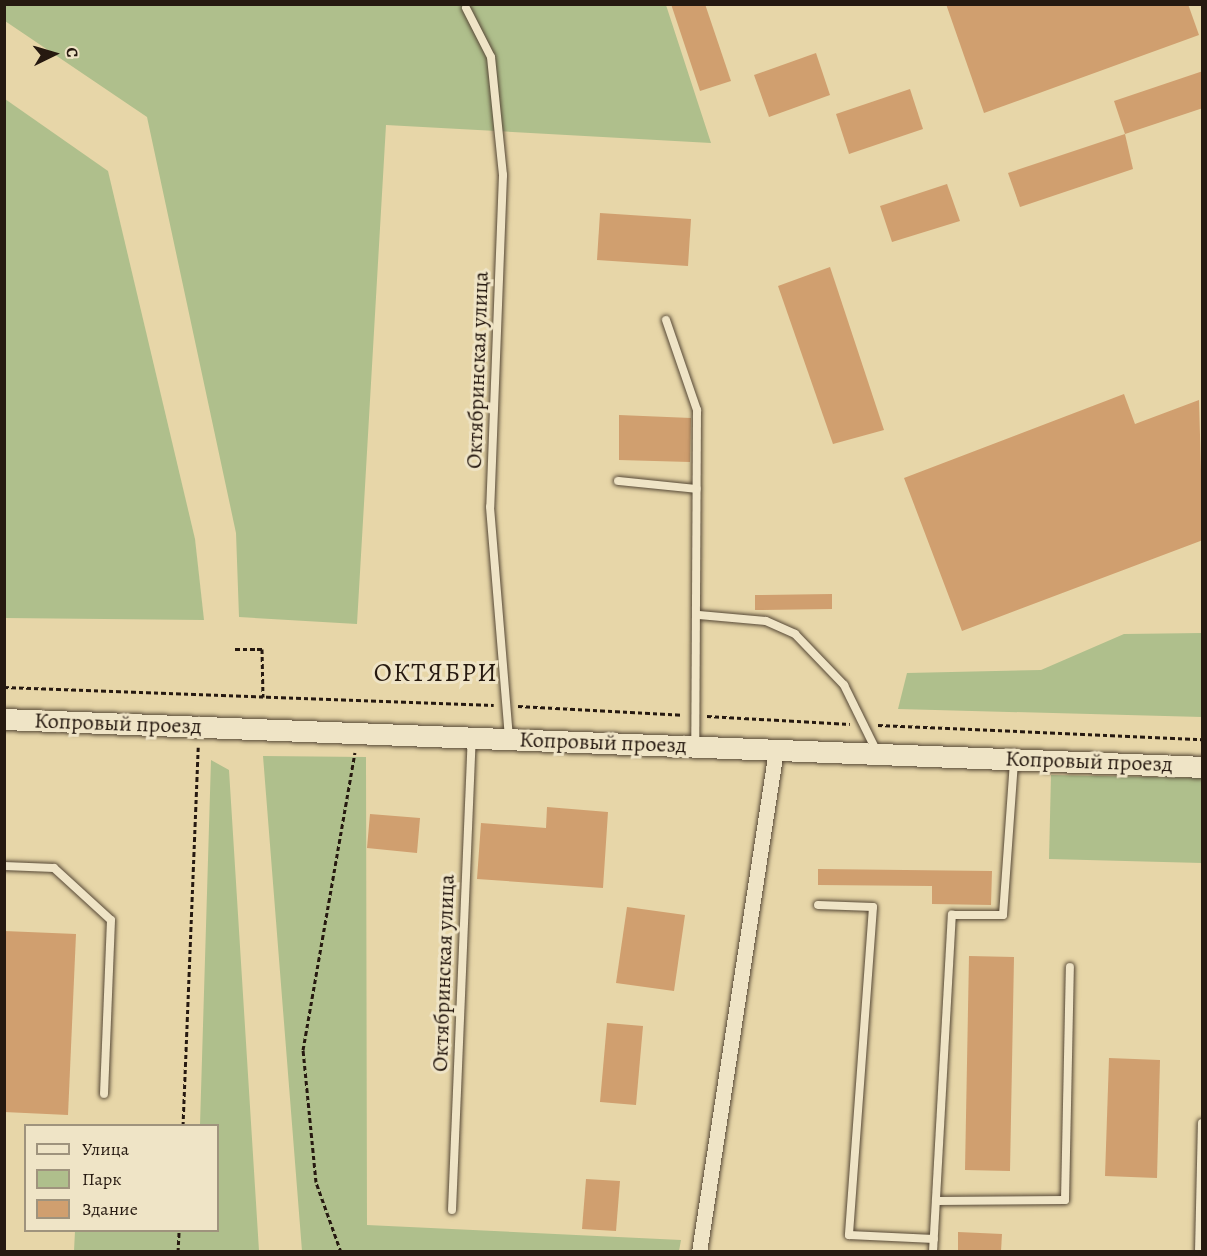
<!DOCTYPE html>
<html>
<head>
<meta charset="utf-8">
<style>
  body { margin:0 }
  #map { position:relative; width:1207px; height:1256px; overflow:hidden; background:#e7d6a8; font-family:Alegreya,serif }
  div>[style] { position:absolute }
  .green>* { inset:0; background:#afbf8c }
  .building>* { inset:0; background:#d09f6f }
  .path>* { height:3px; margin-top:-1.5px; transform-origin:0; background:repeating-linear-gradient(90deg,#261910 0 4.5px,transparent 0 7.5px) }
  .roads { filter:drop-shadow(0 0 2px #564836) drop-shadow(0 0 2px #564836) }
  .lane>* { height:8px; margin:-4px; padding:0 4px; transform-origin:4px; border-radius:4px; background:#efe4c6 }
  .street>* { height:15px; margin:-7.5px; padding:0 7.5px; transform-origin:7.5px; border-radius:7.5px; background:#efe4c6 }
  .secondary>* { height:21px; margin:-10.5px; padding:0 10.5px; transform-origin:10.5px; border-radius:10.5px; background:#efe4c6 }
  span { translate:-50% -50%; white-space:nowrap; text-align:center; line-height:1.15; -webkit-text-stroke:6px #efe4c6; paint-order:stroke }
  .street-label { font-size:22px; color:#261910 }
  .quarter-label { font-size:26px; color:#261910; letter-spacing:1.5px }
  .frame { position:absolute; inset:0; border:6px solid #261910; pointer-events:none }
  .legend { position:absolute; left:24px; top:1124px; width:195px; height:108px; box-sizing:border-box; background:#efe4c6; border:2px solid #9f937d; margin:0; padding:8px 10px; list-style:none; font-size:18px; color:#261910 }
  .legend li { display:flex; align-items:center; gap:12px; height:30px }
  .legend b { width:30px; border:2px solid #9f937d }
  .north { position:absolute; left:24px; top:24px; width:60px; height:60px; -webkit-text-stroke:4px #efe4c6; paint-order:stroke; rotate:85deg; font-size:16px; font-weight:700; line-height:24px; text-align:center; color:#261910 }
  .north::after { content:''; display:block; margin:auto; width:21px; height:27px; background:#261910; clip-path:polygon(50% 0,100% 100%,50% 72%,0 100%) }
</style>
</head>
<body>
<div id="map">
  <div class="green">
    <div style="clip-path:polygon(5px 4px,666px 5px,711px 143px,386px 125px,357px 624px,239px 617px,236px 533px,147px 117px,5px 21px)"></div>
    <div style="clip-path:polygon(5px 99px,108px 171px,195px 539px,204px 620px,5px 618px)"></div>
    <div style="clip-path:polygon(1202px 633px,1202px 717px,898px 709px,907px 673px,1041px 670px,1124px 634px)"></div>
    <div style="clip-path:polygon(263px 756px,366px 757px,367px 1225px,681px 1240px,679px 1251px,302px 1251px)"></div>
    <div style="clip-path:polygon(211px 760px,229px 770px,259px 1251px,74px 1251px,75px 1231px,218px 1230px,218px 1126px,200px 1125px)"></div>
    <div style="clip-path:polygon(1051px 775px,1202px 778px,1202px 863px,1049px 859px)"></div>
  </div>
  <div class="building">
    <div style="clip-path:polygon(671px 4px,705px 4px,731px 81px,700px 91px)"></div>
    <div style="clip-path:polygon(946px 4px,1188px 4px,1199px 35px,984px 113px)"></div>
    <div style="clip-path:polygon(816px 53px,830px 95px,769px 117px,754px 75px)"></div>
    <div style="clip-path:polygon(1203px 71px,1203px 108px,1125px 134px,1114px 101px)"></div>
    <div style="clip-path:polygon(910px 89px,923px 129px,849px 154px,836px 114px)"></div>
    <div style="clip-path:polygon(1125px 134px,1133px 169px,1020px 207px,1008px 173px)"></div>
    <div style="clip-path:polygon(947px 184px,960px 221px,892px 242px,880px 206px)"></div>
    <div style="clip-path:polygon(600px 213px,691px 219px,688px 266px,597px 260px)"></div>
    <div style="clip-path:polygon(830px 267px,884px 430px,833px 444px,778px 286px)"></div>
    <div style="clip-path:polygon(1124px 394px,1135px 424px,1199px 400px,1203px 540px,962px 631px,904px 478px)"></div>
    <div style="clip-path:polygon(619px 415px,691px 418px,690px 462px,619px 460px)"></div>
    <div style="clip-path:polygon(832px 594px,832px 609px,755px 610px,755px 595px)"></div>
    <div style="clip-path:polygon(547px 807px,608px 812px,603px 888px,477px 879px,481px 823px,546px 828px)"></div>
    <div style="clip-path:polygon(370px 814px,420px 818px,417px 853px,367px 848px)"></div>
    <div style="clip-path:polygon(818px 869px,992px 871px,991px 905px,932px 904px,932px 886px,818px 885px)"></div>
    <div style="clip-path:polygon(627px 907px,685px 915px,674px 991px,616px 983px)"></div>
    <div style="clip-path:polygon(4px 931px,76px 934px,68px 1115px,4px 1112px)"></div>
    <div style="clip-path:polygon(969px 956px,1014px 957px,1010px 1171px,965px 1170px)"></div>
    <div style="clip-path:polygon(607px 1023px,643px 1026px,636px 1105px,600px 1102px)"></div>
    <div style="clip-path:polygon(1109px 1058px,1160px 1060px,1157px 1178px,1105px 1176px)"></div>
    <div style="clip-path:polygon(586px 1179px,620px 1181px,616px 1231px,582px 1229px)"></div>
    <div style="clip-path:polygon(958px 1232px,1002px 1234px,1001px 1251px,958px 1251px)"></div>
  </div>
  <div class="path">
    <div style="left:235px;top:649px;width:27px"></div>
    <div style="left:262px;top:649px;width:48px;rotate:88.8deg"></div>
    <div style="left:4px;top:687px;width:490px;rotate:2.1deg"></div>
    <div style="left:518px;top:706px;width:164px;rotate:3.1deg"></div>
    <div style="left:707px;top:716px;width:143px;rotate:3.2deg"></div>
    <div style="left:878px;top:725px;width:324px;rotate:2.5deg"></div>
    <div style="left:183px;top:1126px;width:379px;rotate:-87.7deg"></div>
    <div style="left:178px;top:1252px;width:22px;rotate:-87deg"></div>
    <div style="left:341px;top:1252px;width:74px;rotate:-109.7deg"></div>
    <div style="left:316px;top:1182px;width:133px;rotate:-95.6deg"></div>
    <div style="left:303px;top:1050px;width:302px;rotate:-80.1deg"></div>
  </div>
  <div class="roads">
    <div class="lane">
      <div style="left:466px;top:8px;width:55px;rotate:63deg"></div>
      <div style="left:491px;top:57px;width:119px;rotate:84.2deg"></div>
      <div style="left:503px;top:175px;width:332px;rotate:92.2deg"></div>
      <div style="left:490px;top:507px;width:232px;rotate:85.3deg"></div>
      <div style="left:666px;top:320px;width:95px;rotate:71deg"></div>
      <div style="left:697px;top:410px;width:335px;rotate:90.3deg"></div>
      <div style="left:618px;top:481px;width:79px;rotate:5.8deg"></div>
      <div style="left:699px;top:615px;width:67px;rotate:5.1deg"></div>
      <div style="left:766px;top:621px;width:32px;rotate:24deg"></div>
      <div style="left:795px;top:634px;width:71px;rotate:46.1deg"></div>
      <div style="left:844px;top:685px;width:75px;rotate:63.8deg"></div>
      <div style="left:4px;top:866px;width:50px;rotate:2.3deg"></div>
      <div style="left:54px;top:868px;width:77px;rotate:42.4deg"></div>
      <div style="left:111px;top:920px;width:174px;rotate:92.3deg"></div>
      <div style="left:818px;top:905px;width:55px;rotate:2.1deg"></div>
      <div style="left:873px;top:907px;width:329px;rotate:94.2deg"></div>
      <div style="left:849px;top:1235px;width:85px;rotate:2.7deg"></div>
      <div style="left:936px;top:1201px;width:129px;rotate:-0.4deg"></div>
      <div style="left:1065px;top:1200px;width:233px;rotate:-88.8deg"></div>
      <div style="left:452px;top:1210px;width:471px;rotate:-87.6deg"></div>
      <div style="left:933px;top:1252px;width:338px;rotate:-86.8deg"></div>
      <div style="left:952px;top:915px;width:51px"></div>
      <div style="left:1003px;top:915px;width:154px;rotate:-85.9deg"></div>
      <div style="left:1199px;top:1252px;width:129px;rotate:-88.7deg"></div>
    </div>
    <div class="street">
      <div style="left:699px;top:1252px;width:508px;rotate:-81.28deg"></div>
    </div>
    <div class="secondary">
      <div style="left:4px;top:719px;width:1199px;rotate:2.29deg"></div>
    </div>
  </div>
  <div class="street-label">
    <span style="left:478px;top:370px;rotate:-88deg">Октябринская улица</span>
    <span style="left:118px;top:724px;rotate:2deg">Копровый проезд</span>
    <span style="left:603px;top:743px;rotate:2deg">Копровый проезд</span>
    <span style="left:1089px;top:762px;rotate:2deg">Копровый проезд</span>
    <span style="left:444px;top:973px;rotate:-88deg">Октябринская улица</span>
  </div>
  <div class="quarter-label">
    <span style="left:436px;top:673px">ОКТЯБРИ</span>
  </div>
  <div class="frame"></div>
  <ul class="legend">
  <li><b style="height:8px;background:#efe4c6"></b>Улица</li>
  <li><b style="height:16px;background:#afbf8c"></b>Парк</li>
  <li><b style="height:16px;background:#d09f6f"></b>Здание</li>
  </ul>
  <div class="north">С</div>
</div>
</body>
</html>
